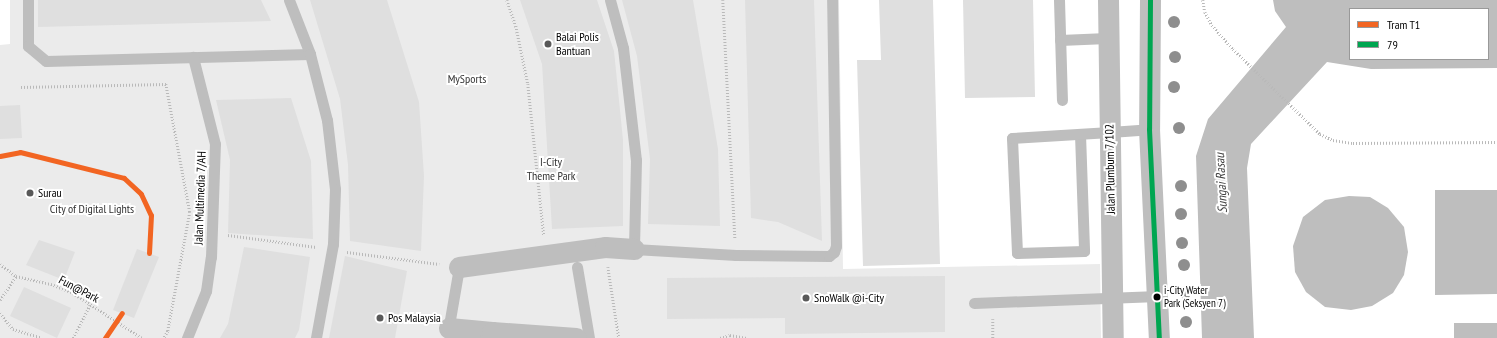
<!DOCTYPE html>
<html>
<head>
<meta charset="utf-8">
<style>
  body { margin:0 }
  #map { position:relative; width:1497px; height:338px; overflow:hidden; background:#fff; font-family:"PT Sans Narrow",sans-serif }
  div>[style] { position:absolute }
  .green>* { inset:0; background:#ebebeb }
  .water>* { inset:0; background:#bebebe }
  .building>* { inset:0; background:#dfdfdf }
  .path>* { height:2.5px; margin-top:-1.25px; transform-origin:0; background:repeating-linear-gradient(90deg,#b9b9b9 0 1px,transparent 0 3px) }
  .lane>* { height:11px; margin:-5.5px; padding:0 5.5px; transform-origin:5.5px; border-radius:5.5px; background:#bebebe }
  .street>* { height:21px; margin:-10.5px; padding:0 10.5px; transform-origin:10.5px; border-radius:10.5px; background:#bebebe }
  .bus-1>* { height:5px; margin:-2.5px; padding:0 2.5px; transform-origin:2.5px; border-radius:2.5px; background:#00a651 }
  .tram-1>* { height:5px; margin:-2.5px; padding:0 2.5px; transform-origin:2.5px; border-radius:2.5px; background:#f26522 }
  .trees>* { width:12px; height:12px; margin:-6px; border-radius:50%; background:#8e8e8e }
  .dots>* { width:11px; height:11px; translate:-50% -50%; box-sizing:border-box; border:2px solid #fff; border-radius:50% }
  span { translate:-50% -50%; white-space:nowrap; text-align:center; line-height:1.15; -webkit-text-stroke:4px #fff; paint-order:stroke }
  .bus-label { font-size:11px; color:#000 }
  .left { translate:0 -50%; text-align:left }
  .poi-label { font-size:12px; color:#000 }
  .park-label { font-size:12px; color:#323232 }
  .street-label { font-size:12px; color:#000 }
  .water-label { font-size:13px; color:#434343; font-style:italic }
  .legend { position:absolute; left:1349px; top:8px; width:140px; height:52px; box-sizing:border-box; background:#fff; border:1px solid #999; margin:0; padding:5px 7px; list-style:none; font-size:12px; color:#000 }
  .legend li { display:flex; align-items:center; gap:8px; height:20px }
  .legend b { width:20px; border:1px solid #999 }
</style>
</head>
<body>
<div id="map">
  <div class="green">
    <div style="clip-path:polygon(10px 0,839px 0,843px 269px,1100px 264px,1101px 338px,0 338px,0 45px,10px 44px)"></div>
  </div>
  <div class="water">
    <div style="clip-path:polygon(evenodd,1273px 0,1497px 0,1497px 68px,1371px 69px,1327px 62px,1251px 144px,1247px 168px,1254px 338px,1202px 338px,1196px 156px,1208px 119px,1286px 27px,1275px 11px,1273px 0,1350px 9px,1488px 9px,1488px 59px,1350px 59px,1350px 9px)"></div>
    <div style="clip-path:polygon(1435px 190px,1497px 190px,1497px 294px,1435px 295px)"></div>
    <div style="clip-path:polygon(1349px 196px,1370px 197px,1388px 208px,1404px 227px,1408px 252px,1404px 275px,1393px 293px,1372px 306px,1351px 310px,1325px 307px,1306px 292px,1295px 272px,1293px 246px,1303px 217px,1325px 200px)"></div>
    <div style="clip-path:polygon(1454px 323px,1497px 323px,1497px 338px,1454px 338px)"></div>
  </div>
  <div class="building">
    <div style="clip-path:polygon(38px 0,261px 0,271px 21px,38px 27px)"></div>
    <div style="clip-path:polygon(310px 0,387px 0,419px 102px,424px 176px,421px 251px,350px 241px,348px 165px,340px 99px)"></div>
    <div style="clip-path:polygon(520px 0,597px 0,614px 51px,623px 140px,623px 226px,552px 229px,542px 64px)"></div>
    <div style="clip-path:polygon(622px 0,693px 0,718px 149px,720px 226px,648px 224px,650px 159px,637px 56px)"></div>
    <div style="clip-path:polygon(745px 0,814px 0,822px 241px,778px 222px,751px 218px)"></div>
    <div style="clip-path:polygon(879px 0,933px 0,940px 264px,863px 266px,857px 60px,881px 60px)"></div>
    <div style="clip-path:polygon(963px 0,1033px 0,1035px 97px,965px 98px)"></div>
    <div style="clip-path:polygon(291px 98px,311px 161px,313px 239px,228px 233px,230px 160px,216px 100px)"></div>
    <div style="clip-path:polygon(20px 105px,22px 138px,0 139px,0 106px)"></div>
    <div style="clip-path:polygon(39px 240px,75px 252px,64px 280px,26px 265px)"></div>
    <div style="clip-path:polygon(244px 247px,310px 257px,299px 330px,295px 338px,220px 338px,228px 324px)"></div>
    <div style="clip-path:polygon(137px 249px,159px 257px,134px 318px,113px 310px)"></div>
    <div style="clip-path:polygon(345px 256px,407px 271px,395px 338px,329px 338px)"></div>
    <div style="clip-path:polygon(945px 276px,945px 332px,785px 334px,785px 318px,667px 319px,667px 278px)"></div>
    <div style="clip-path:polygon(24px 287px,71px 308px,57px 338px,10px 316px)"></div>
  </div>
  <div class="path">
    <div style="left:507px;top:0;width:28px;rotate:71deg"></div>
    <div style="left:516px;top:26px;width:59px;rotate:78.3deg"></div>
    <div style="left:528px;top:84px;width:152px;rotate:84deg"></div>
    <div style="left:723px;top:0;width:240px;rotate:87.1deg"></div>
    <div style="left:1203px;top:0;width:12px;rotate:81deg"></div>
    <div style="left:1205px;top:12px;width:15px;rotate:62deg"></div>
    <div style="left:1212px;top:25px;width:32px;rotate:49deg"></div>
    <div style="left:1233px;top:49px;width:122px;rotate:44.3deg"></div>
    <div style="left:1320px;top:134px;width:14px;rotate:25deg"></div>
    <div style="left:1333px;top:140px;width:20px;rotate:9deg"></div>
    <div style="left:1353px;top:143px;width:144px;rotate:-0.4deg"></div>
    <div style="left:21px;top:87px;width:145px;rotate:-1.2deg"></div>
    <div style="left:166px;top:84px;width:130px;rotate:79.4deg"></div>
    <div style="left:190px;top:212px;width:121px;rotate:100.5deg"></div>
    <div style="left:168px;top:331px;width:8px;rotate:120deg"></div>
    <div style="left:228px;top:235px;width:89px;rotate:7.8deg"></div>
    <div style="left:347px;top:252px;width:93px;rotate:7.4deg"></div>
    <div style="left:0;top:264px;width:20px;rotate:37deg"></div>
    <div style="left:16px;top:276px;width:36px;rotate:13deg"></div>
    <div style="left:51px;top:284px;width:24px;rotate:22deg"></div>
    <div style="left:73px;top:293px;width:82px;rotate:33.1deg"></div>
    <div style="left:608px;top:267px;width:72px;rotate:81.2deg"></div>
    <div style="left:0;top:300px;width:29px;rotate:-56deg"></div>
    <div style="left:0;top:313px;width:21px;rotate:51deg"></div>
    <div style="left:13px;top:329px;width:30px;rotate:17deg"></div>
    <div style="left:993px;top:319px;width:19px;rotate:90deg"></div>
    <div style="left:73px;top:338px;width:37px;rotate:-63deg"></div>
    <div style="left:720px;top:338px;width:10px;rotate:-17deg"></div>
    <div style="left:730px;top:335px;width:17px;rotate:10deg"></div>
  </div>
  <div class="lane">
    <div style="left:28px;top:0;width:46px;rotate:90deg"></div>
    <div style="left:28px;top:46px;width:23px;rotate:40deg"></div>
    <div style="left:46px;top:61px;width:264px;rotate:-1.5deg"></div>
    <div style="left:289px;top:0;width:58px;rotate:68.7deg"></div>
    <div style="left:310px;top:54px;width:68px;rotate:75.6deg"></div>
    <div style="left:327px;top:120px;width:69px;rotate:83.4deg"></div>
    <div style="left:335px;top:189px;width:55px;rotate:92.1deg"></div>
    <div style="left:333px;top:244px;width:96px;rotate:100.3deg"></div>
    <div style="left:610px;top:0;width:50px;rotate:74.8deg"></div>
    <div style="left:623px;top:48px;width:113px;rotate:83.4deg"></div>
    <div style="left:636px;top:160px;width:89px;rotate:91.3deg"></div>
    <div style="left:634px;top:249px;width:102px;rotate:3.4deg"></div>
    <div style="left:736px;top:255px;width:93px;rotate:0.6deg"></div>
    <div style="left:829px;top:256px;width:6px;rotate:-39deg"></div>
    <div style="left:834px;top:252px;width:6px;rotate:-72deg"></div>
    <div style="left:836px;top:246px;width:246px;rotate:-90.9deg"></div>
    <div style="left:1059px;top:0;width:100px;rotate:88.3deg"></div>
    <div style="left:1060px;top:40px;width:47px;rotate:-2.4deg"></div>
    <div style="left:1080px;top:134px;width:117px;rotate:88deg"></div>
    <div style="left:1084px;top:251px;width:67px;rotate:178.3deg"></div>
    <div style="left:1017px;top:253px;width:115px;rotate:-92.5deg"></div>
    <div style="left:1012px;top:138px;width:98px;rotate:-3.5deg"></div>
    <div style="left:1110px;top:132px;width:39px;rotate:-4deg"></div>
    <div style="left:577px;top:267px;width:72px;rotate:80.4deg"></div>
    <div style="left:974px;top:303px;width:184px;rotate:-2.2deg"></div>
    <div style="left:448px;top:331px;width:65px;rotate:-80.2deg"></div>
    <div style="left:187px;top:338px;width:51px;rotate:-68deg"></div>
    <div style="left:206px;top:291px;width:34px;rotate:-82deg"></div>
    <div style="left:211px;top:257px;width:113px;rotate:-88deg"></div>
    <div style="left:215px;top:144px;width:90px;rotate:-104.2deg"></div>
  </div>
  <div class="street">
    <div style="left:1108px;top:0;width:338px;rotate:89.2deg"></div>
    <div style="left:1150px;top:0;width:129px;rotate:90.4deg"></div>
    <div style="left:1149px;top:129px;width:209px;rotate:87.3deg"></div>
    <div style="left:459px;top:267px;width:147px;rotate:-7.8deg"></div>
    <div style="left:605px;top:247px;width:29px;rotate:4deg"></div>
    <div style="left:449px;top:328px;width:43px;rotate:5.3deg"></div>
    <div style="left:492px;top:332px;width:6px;rotate:108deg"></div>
    <div style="left:492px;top:332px;width:84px;rotate:4.1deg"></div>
  </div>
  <div class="bus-1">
    <div style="left:1150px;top:0;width:129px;rotate:90.4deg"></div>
    <div style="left:1149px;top:129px;width:209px;rotate:87.3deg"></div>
  </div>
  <div class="tram-1">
    <div style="left:0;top:156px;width:20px;rotate:-11deg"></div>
    <div style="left:20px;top:152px;width:107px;rotate:14deg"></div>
    <div style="left:124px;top:178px;width:23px;rotate:43deg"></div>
    <div style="left:141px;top:194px;width:23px;rotate:65deg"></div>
    <div style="left:151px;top:215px;width:38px;rotate:93deg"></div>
    <div style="left:105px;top:338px;width:30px;rotate:-56deg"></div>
  </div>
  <div class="trees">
    <div style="left:1174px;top:22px"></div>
    <div style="left:1175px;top:57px"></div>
    <div style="left:1174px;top:87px"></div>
    <div style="left:1179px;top:128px"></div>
    <div style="left:1181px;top:186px"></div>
    <div style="left:1181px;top:214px"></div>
    <div style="left:1182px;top:243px"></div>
    <div style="left:1184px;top:265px"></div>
    <div style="left:1185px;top:293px"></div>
    <div style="left:1186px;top:322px"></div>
  </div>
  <div class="dots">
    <div style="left:548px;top:44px;background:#595959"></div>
    <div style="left:30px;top:193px;background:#595959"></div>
    <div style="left:1157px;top:297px;background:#000"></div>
    <div style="left:806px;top:298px;background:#595959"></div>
    <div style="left:380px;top:318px;background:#595959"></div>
  </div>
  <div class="bus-label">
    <span class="left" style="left:1164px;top:297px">i-City Water<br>Park (Seksyen 7)</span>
  </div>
  <div class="poi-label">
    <span class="left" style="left:556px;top:44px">Balai Polis<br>Bantuan</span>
    <span class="left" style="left:38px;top:193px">Surau</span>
    <span class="left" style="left:814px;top:298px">SnoWalk @i-City</span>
    <span class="left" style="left:388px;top:318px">Pos Malaysia</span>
  </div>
  <div class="park-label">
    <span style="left:467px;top:79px">MySports</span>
    <span style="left:551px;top:169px">I-City<br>Theme Park</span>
    <span style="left:92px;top:209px">City of Digital Lights</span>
  </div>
  <div class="street-label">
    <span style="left:1110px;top:169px;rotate:-91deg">Jalan Plumbum 7/102</span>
    <span style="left:200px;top:198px;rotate:-88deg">Jalan Multimedia 7/AH</span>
    <span style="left:79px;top:289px;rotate:28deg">Fun@Park</span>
  </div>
  <div class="water-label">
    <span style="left:1222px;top:183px;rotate:-93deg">Sungai Rasau</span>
  </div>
  <ul class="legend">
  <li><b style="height:5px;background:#f26522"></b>Tram T1</li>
  <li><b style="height:5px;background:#00a651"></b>79</li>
  </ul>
</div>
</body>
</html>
